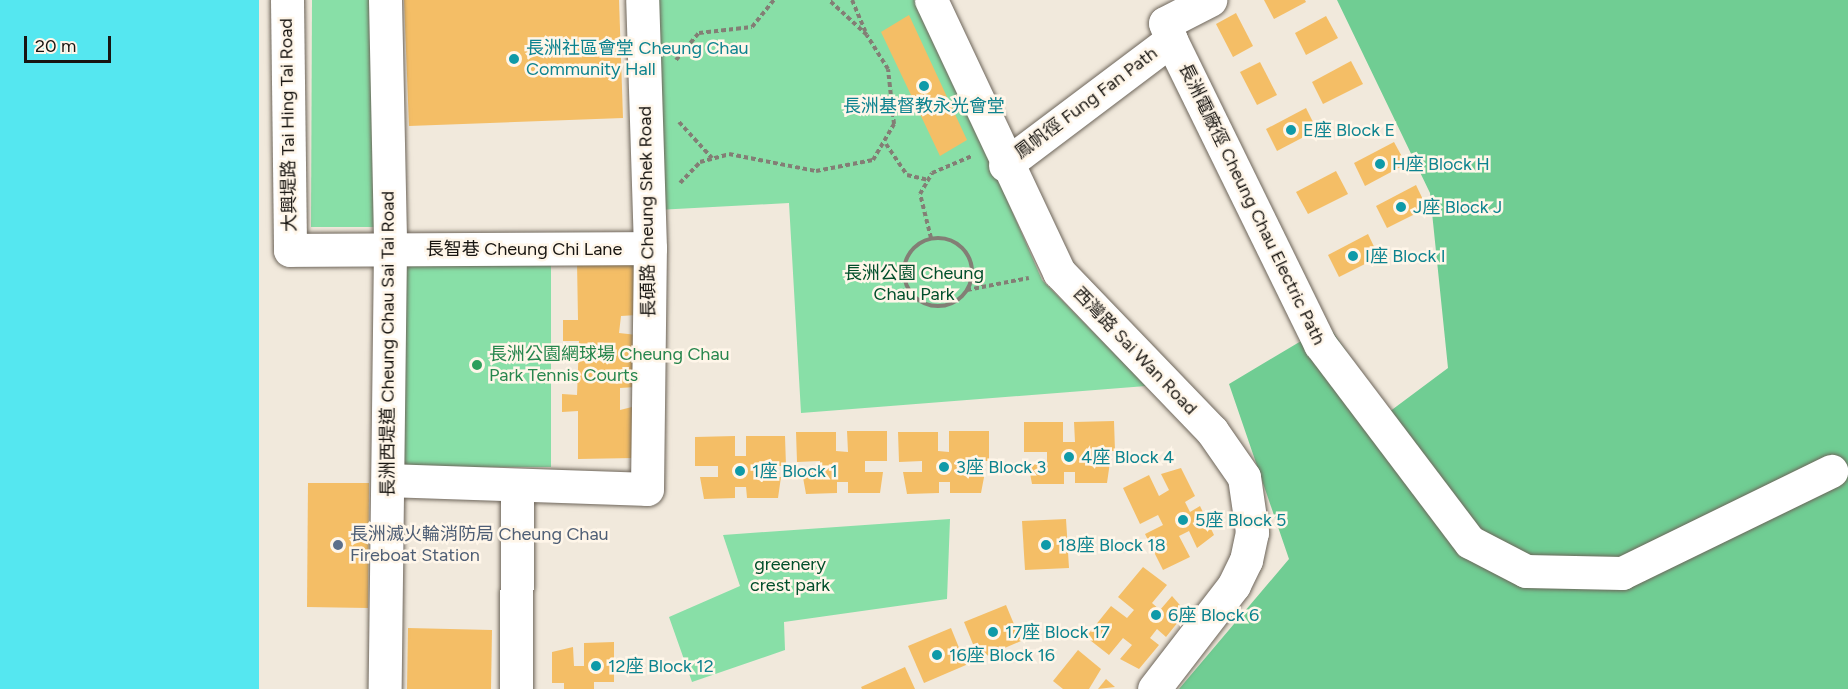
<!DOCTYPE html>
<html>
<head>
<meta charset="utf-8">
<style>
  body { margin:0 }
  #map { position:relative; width:1848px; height:689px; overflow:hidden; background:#f1e9dc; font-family:Figtree,"Noto Sans TC",sans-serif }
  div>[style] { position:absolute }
  .green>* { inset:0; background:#88dfa7 }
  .forest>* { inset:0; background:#70cd93 }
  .water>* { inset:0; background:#55e7f0 }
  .building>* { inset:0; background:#f4be66 }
  .path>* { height:4px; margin-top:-2px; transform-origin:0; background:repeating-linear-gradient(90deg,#837e75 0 4.5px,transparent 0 7.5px) }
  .path>.ring { margin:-2px; padding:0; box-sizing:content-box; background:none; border:4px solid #837e75; border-radius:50% }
  .roads { filter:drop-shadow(0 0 2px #6d655a) drop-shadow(0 0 2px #6d655a) }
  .minor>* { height:33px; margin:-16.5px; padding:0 16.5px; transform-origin:16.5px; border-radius:16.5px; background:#fff }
  .dots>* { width:16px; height:16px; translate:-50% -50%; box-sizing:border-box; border:3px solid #fff6e9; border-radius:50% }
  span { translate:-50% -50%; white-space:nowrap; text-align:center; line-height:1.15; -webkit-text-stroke:5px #fff6e9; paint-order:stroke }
  .culture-label { font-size:18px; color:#0d838f }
  .left { translate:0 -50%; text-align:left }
  .street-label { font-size:18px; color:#181511 }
  .park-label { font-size:18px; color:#014e2a }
  .leisure-label { font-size:18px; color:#27864d }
  .service-label { font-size:18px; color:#4e5e75 }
  .scale { position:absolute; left:24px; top:36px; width:87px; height:27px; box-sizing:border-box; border:3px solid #181511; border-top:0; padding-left:8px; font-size:18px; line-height:21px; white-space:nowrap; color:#181511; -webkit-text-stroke:4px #fff6e9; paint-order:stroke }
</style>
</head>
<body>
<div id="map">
  <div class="green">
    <div style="clip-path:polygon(312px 0,378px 0,377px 227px,311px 227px)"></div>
    <div style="clip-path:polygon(653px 0,920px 0,1042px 280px,1146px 386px,801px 413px,789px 203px,657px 210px)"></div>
    <div style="clip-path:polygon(403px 264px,551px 264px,551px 467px,404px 467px)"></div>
    <div style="clip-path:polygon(950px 519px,947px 599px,784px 622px,785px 650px,692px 682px,669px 617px,740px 586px,723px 535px)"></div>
  </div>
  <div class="forest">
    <div style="clip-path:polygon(1337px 0,1848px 0,1848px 689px,1179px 689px,1289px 559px,1229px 384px,1328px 325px,1389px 412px,1448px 368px,1430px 193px)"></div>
  </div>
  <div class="water">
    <div style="clip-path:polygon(0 0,259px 0,259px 689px,0 689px)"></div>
  </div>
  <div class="building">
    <div style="clip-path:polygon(404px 0,619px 0,623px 118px,409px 126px)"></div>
    <div style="clip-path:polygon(1264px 0,1305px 0,1306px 2px,1274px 19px)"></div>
    <div style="clip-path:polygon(1236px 13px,1253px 46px,1233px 57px,1216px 24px)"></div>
    <div style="clip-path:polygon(909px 15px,967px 140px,940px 156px,881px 32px)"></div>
    <div style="clip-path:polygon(1326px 16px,1338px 38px,1306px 55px,1295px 33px)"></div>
    <div style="clip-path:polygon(1351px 61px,1363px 84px,1323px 104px,1312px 82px)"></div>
    <div style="clip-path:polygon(1260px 62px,1277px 95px,1257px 105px,1240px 72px)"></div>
    <div style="clip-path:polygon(1306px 108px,1317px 130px,1277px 151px,1266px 129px)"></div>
    <div style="clip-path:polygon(1394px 142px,1406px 164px,1365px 186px,1354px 163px)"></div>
    <div style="clip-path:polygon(1336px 171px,1348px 194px,1308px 214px,1296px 192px)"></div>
    <div style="clip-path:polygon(1416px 185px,1427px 208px,1387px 228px,1376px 206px)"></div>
    <div style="clip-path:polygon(1368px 234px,1379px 257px,1339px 277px,1328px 255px)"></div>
    <div style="clip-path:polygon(577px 262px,638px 262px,637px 315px,621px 316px,619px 333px,637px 335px,636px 387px,620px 388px,620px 410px,636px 406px,634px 458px,578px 459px,578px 411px,562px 412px,562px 394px,577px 395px,579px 341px,563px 341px,563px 320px,578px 320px)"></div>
    <div style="clip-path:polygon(1114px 421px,1115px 451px,1092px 451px,1092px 462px,1110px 462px,1107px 483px,1075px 483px,1075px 472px,1064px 472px,1064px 484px,1032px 484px,1028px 463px,1047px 463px,1047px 452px,1024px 452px,1024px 422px,1063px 422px,1063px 442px,1075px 442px,1074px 422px)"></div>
    <div style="clip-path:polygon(847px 431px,887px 431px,887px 461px,865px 461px,865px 472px,883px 472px,880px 493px,848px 493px,848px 482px,837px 482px,837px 493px,806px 494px,802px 472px,820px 472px,820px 461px,797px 462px,796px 432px,836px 432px,836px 451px,848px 452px)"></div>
    <div style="clip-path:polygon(949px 431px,989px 431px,989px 461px,967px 461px,966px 472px,985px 472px,981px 493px,950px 493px,950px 482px,939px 482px,939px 493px,907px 494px,903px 472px,922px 472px,922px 461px,899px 462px,898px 432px,938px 432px,938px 451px,949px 452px)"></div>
    <div style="clip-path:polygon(735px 436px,735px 456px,746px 456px,746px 436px,785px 436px,786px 466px,763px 466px,763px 477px,781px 477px,778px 498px,747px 498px,746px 487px,735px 487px,735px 498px,704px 499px,700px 477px,718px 477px,718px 466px,695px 466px,695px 437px)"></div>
    <div style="clip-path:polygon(1181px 468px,1195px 496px,1185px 502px,1190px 512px,1200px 506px,1214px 535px,1197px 548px,1189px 531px,1179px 536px,1190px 557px,1163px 570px,1145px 534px,1163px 525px,1158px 515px,1140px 524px,1123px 488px,1149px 475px,1159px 496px,1169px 490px,1161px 474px)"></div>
    <div style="clip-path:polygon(308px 483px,369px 483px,368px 608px,307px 607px)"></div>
    <div style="clip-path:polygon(1066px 519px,1069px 568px,1025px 570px,1022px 521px)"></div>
    <div style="clip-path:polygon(1143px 567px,1167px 585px,1152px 603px,1160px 610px,1172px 596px,1186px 612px,1166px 637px,1157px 629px,1150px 638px,1159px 645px,1139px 669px,1120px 659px,1132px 645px,1123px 638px,1109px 655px,1086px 637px,1111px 606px,1127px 618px,1134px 610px,1118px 597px)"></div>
    <div style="clip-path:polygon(1006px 605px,1021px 641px,979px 659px,964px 622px)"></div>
    <div style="clip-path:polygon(408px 628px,492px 630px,491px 689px,407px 689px)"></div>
    <div style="clip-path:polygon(951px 628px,966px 665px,924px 683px,908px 646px)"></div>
    <div style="clip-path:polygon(614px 642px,614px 682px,594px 682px,594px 689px,564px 689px,564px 683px,552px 683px,552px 652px,573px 647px,574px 666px,584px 666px,584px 643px)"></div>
    <div style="clip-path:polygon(1078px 650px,1101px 669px,1089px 689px,1063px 689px,1053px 681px)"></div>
    <div style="clip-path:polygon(905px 667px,915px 689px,862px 689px,861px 687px)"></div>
    <div style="clip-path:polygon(1106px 679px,1115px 687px,1098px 689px)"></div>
  </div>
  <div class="path">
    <div style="left:852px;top:0;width:34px;rotate:67deg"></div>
    <div style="left:676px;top:60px;width:35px;rotate:-50deg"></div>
    <div style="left:699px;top:33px;width:53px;rotate:-6.5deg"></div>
    <div style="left:752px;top:27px;width:35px;rotate:-51deg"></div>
    <div style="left:679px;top:122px;width:49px;rotate:47.5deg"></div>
    <div style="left:886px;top:144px;width:37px;rotate:56deg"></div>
    <div style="left:907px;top:175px;width:22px;rotate:13deg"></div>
    <div style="left:680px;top:183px;width:29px;rotate:-46deg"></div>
    <div style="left:700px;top:162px;width:30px;rotate:-15deg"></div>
    <div style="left:729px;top:154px;width:89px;rotate:11.1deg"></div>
    <div style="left:816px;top:171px;width:58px;rotate:-10.9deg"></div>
    <div style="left:873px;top:160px;width:42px;rotate:-59.7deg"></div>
    <div style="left:894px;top:124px;width:55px;rotate:-96.2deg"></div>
    <div style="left:888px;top:69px;width:40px;rotate:-122deg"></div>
    <div style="left:867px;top:35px;width:52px;rotate:-137.4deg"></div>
    <div style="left:931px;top:238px;width:45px;rotate:-104deg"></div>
    <div style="left:920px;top:194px;width:24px;rotate:-60deg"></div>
    <div style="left:932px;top:173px;width:43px;rotate:-23deg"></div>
    <div class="ring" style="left:904px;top:238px;width:64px;height:64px"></div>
    <div style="left:967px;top:290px;width:63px;rotate:-11deg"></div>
  </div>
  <div class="roads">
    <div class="minor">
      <div style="left:287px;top:0;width:250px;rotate:89.3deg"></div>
      <div style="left:290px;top:250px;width:360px;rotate:-0.3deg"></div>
      <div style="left:385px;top:0;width:249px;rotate:88.8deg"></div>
      <div style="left:390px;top:249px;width:440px;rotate:90.7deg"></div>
      <div style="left:931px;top:0;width:301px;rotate:64.8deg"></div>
      <div style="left:1059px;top:272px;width:221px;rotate:46.1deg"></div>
      <div style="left:1212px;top:431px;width:56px;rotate:55.2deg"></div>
      <div style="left:1244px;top:477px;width:56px;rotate:81.7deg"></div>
      <div style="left:1252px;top:532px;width:29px;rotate:102deg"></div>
      <div style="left:1246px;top:560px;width:28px;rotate:116deg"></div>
      <div style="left:1234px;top:585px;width:131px;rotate:127.6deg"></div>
      <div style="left:1171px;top:40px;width:339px;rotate:63.9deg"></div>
      <div style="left:1320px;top:344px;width:248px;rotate:52.9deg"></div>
      <div style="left:1470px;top:542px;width:63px;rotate:27.4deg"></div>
      <div style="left:1526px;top:571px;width:96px;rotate:1.2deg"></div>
      <div style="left:1622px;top:573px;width:233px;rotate:-26deg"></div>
      <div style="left:1005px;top:165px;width:208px;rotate:-37deg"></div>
      <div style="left:1171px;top:40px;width:18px;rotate:-109deg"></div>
      <div style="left:1165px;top:23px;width:51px;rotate:-27.1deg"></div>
      <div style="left:388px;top:480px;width:259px;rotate:2deg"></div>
      <div style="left:647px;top:489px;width:241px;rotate:-89.3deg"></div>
      <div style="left:650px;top:248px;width:248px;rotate:-91.8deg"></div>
      <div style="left:516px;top:689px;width:204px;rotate:-89.7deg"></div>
    </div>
  </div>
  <div class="dots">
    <div style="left:514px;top:59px;background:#0f9aa8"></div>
    <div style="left:924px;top:86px;background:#0f9aa8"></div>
    <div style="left:1291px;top:130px;background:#0f9aa8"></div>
    <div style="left:1380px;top:164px;background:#0f9aa8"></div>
    <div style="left:1401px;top:207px;background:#0f9aa8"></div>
    <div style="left:1353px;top:256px;background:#0f9aa8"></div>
    <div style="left:477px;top:365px;background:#2e9e5b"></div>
    <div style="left:1069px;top:457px;background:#0f9aa8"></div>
    <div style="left:944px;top:467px;background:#0f9aa8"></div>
    <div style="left:740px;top:471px;background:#0f9aa8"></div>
    <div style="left:1183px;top:520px;background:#0f9aa8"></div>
    <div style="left:338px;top:545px;background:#5c6f8a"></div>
    <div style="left:1046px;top:545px;background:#0f9aa8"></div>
    <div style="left:1156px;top:615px;background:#0f9aa8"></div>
    <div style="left:993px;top:632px;background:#0f9aa8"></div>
    <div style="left:937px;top:655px;background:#0f9aa8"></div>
    <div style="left:596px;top:666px;background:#0f9aa8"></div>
  </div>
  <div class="culture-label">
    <span class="left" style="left:526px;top:59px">長洲社區會堂 Cheung Chau<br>Community Hall</span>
    <span style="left:924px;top:106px">長洲基督教永光會堂</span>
    <span class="left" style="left:1303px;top:130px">E座 Block E</span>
    <span class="left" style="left:1392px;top:164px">H座 Block H</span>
    <span class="left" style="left:1413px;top:207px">J座 Block J</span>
    <span class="left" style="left:1365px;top:256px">I座 Block I</span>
    <span class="left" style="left:1081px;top:457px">4座 Block 4</span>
    <span class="left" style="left:956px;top:467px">3座 Block 3</span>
    <span class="left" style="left:752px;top:471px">1座 Block 1</span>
    <span class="left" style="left:1195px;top:520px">5座 Block 5</span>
    <span class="left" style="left:1058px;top:545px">18座 Block 18</span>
    <span class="left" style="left:1168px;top:615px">6座 Block 6</span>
    <span class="left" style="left:1005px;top:632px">17座 Block 17</span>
    <span class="left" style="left:949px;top:655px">16座 Block 16</span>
    <span class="left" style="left:608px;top:666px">12座 Block 12</span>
  </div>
  <div class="street-label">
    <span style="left:1086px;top:103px;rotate:-37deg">鳳帆徑 Fung Fan Path</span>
    <span style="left:288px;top:125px;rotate:-91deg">大興堤路 Tai Hing Tai Road</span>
    <span style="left:1252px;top:204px;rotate:64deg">長洲電廠徑 Cheung Chau Electric Path</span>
    <span style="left:647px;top:212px;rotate:-91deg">長碩路 Cheung Shek Road</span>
    <span style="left:524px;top:249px">長智巷 Cheung Chi Lane</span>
    <span style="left:388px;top:344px;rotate:-90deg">長洲西堤道 Cheung Chau Sai Tai Road</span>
    <span style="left:1135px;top:351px;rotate:46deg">西灣路 Sai Wan Road</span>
  </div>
  <div class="park-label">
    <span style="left:914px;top:284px">長洲公園 Cheung<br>Chau Park</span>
    <span style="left:790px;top:575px">greenery<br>crest park</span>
  </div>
  <div class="leisure-label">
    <span class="left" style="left:489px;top:365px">長洲公園網球場 Cheung Chau<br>Park Tennis Courts</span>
  </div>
  <div class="service-label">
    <span class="left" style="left:350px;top:545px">長洲滅火輪消防局 Cheung Chau<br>Fireboat Station</span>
  </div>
  <div class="scale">20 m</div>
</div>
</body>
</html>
